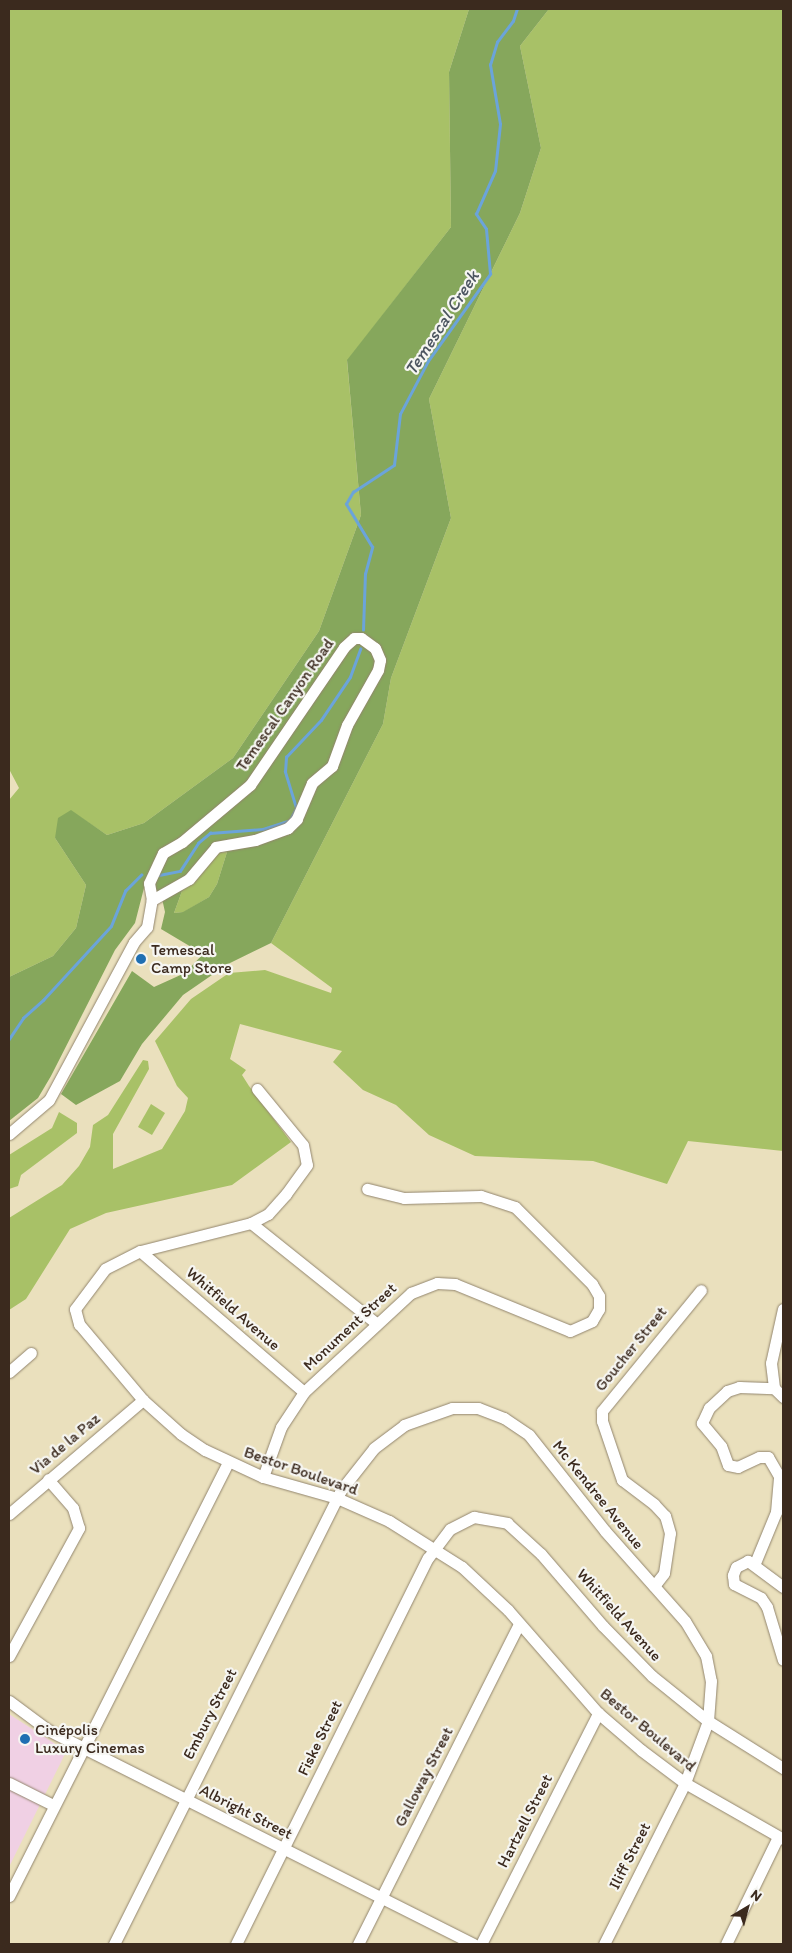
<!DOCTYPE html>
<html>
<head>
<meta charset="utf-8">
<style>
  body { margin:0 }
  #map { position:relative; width:792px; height:1953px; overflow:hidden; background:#eae0bd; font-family:Itim,sans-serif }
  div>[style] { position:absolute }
  .built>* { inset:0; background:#f0d0e4 }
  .green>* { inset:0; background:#a8c167 }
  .forest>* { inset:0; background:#86a75c }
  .stream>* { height:2.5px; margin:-1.25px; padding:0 1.25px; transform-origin:1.25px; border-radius:1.25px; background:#6ba4da }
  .roads { filter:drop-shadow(0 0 1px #92856e) drop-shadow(0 0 1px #92856e) }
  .minor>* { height:11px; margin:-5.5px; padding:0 5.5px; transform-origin:5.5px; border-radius:5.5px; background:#fff }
  .dots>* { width:14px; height:14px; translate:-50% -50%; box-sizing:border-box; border:2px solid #f6f6f2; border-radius:50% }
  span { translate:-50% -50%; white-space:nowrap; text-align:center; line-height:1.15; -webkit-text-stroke:4.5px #f6f6f2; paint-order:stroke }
  .street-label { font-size:16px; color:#3b2a1e }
  .poi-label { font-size:16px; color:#3b2a1e }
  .left { translate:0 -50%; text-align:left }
  .water-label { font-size:18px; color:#4c5560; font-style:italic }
  .frame { position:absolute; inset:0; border:10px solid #3b2a1e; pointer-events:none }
  .north { position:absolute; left:722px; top:1883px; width:50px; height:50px; -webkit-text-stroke:4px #f6f6f2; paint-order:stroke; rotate:37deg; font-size:14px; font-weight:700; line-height:20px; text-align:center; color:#3b2a1e }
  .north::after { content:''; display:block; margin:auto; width:18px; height:22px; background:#3b2a1e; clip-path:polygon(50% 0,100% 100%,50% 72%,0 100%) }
</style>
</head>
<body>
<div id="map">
  <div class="built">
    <div style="clip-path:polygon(9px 1714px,63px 1749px,65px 1754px,9px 1867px)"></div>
  </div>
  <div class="green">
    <div style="clip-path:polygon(9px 9px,469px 9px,449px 72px,451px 227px,347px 361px,361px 515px,319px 631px,233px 758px,144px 823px,107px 835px,71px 811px,55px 838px,86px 885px,76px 928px,53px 956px,9px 977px,9px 800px,19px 788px,9px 769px)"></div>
    <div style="clip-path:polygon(549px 9px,783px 9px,783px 1151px,688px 1141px,667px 1184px,593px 1161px,475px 1156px,429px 1135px,396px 1105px,363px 1090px,333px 1062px,342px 1051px,240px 1024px,230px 1059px,246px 1070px,242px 1075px,249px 1086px,291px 1142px,232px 1185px,106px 1213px,70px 1229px,26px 1299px,9px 1310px,9px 1218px,62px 1185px,79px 1166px,90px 1147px,93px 1125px,108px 1115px,143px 1060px,148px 1061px,149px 1069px,113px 1134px,113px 1169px,162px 1149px,185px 1111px,188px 1098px,177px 1086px,155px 1041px,191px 999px,229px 973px,265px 970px,331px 993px,332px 988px,271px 943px,383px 724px,391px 678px,451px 518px,429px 399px,520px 213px,541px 148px,520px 46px)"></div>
    <div style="clip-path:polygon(227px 852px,217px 884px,209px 897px,184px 912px,174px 913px,182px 891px,197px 880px,218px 853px)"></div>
    <div style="clip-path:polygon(151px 1104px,165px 1113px,152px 1135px,138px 1127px)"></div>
    <div style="clip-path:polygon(59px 1112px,77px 1123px,77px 1133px,21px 1175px,18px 1186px,9px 1189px,9px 1155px,52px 1128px)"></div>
  </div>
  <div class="forest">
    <div style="clip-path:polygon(evenodd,469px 9px,549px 9px,520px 46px,541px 148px,520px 213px,429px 399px,451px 518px,391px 678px,383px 724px,271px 943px,228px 964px,183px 995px,142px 1044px,120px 1081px,76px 1105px,61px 1094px,132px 971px,154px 987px,185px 973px,203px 954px,161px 929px,165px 912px,161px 894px,144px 888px,135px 923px,115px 950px,51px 1076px,38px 1098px,9px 1121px,9px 977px,53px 956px,76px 928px,86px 885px,55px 838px,58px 818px,71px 810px,107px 835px,144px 823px,233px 758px,319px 631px,361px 515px,347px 360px,451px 227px,449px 72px,469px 9px,227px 852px,217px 884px,209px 897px,183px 912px,174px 913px,182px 891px,197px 880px,218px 853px,227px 852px)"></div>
  </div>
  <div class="stream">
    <div style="left:363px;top:630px;width:56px;rotate:-88deg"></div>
    <div style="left:365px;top:574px;width:28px;rotate:-75deg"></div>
    <div style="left:372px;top:547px;width:50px;rotate:-121.2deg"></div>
    <div style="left:346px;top:504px;width:14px;rotate:-60deg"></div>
    <div style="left:353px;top:492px;width:49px;rotate:-33.4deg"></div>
    <div style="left:394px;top:465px;width:51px;rotate:-83.3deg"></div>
    <div style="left:400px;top:414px;width:60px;rotate:-62.2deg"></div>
    <div style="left:428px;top:361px;width:107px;rotate:-54.5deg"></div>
    <div style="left:490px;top:274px;width:45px;rotate:-95.1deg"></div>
    <div style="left:486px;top:229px;width:18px;rotate:-124deg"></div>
    <div style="left:476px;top:214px;width:47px;rotate:-66.2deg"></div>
    <div style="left:495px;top:171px;width:47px;rotate:-83.9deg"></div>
    <div style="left:500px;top:124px;width:60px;rotate:-99.6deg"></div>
    <div style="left:490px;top:65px;width:24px;rotate:-73deg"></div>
    <div style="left:497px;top:42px;width:26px;rotate:-53deg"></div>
    <div style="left:513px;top:21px;width:13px;rotate:-72deg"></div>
    <div style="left:159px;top:875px;width:21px;rotate:-11deg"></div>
    <div style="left:180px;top:871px;width:33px;rotate:-57deg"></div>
    <div style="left:198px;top:843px;width:16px;rotate:-40deg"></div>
    <div style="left:210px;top:833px;width:53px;rotate:-4.3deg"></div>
    <div style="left:263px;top:829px;width:28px;rotate:-18deg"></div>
    <div style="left:290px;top:820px;width:13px;rotate:-63deg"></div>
    <div style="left:296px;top:808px;width:38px;rotate:-107deg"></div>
    <div style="left:285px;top:772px;width:15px;rotate:-86deg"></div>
    <div style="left:286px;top:757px;width:51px;rotate:-46.6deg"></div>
    <div style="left:321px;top:720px;width:52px;rotate:-56deg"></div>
    <div style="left:350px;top:677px;width:30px;rotate:-70deg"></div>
    <div style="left:9px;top:1039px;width:25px;rotate:-56deg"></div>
    <div style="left:23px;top:1018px;width:27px;rotate:-42deg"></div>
    <div style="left:43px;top:1000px;width:100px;rotate:-47.4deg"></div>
    <div style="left:111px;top:926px;width:38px;rotate:-68deg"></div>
    <div style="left:125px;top:891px;width:23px;rotate:-45deg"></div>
  </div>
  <div class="roads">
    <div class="minor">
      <div style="left:354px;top:638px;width:7px"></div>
      <div style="left:361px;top:638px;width:17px;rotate:36deg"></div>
      <div style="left:375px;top:648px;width:13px;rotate:67deg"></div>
      <div style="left:380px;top:660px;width:10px;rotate:101deg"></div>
      <div style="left:378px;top:670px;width:63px;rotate:119.4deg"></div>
      <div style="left:347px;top:725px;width:44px;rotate:110.1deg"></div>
      <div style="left:332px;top:766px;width:26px;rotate:140deg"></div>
      <div style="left:312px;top:783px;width:39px;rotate:113deg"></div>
      <div style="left:297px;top:819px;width:13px;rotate:135deg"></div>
      <div style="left:288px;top:828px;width:35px;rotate:160deg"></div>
      <div style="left:255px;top:840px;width:40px;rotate:170deg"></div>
      <div style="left:216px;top:847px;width:42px;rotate:130.2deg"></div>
      <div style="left:189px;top:879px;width:43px;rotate:150.4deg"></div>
      <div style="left:152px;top:900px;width:17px;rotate:-100deg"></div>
      <div style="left:149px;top:883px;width:33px;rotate:-65deg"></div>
      <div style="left:163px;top:853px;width:22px;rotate:-30deg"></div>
      <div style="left:182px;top:842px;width:89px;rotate:-40deg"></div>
      <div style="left:250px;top:785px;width:167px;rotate:-55.7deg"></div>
      <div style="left:344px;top:647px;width:13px;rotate:-42deg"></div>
      <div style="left:257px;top:1089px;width:72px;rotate:50.6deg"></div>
      <div style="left:303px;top:1145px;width:20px;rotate:79deg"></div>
      <div style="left:307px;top:1165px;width:36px;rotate:126deg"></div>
      <div style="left:286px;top:1194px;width:27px;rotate:132deg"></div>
      <div style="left:268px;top:1214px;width:19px;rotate:152deg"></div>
      <div style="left:251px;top:1223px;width:114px;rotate:165.8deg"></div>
      <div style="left:140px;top:1251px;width:39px;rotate:153deg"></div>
      <div style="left:105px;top:1269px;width:50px;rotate:126.9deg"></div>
      <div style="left:75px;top:1309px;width:16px;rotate:75deg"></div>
      <div style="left:79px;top:1324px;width:99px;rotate:49.9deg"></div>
      <div style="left:143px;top:1400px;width:51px;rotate:41.8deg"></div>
      <div style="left:181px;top:1434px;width:29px;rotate:34deg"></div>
      <div style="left:205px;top:1450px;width:64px;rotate:25deg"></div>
      <div style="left:263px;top:1477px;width:77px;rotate:15.8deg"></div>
      <div style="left:337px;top:1498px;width:57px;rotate:23.9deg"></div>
      <div style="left:389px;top:1521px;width:86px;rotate:32.2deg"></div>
      <div style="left:462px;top:1567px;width:63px;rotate:43.1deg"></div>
      <div style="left:508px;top:1610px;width:137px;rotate:48.9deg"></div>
      <div style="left:598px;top:1713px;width:57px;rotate:40.7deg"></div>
      <div style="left:641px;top:1750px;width:55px;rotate:36.9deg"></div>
      <div style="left:685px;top:1783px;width:113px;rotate:29.7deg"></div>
      <div style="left:9px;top:1134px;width:52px;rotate:-40.4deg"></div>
      <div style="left:49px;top:1100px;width:179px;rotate:-61.7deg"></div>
      <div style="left:134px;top:942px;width:20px;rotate:-49deg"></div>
      <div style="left:147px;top:927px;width:27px;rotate:-80deg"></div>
      <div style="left:251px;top:1223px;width:160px;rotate:38.7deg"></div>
      <div style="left:140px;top:1251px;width:216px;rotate:40.7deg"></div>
      <div style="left:783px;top:1309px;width:55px;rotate:102.5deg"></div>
      <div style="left:771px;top:1363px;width:25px;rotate:83deg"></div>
      <div style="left:774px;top:1388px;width:13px;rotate:45deg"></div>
      <div style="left:9px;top:1372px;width:29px;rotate:-41deg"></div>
      <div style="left:263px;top:1477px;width:53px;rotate:-70.2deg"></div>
      <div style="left:281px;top:1427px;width:42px;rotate:-56.7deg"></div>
      <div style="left:304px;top:1392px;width:146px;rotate:-42.8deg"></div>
      <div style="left:411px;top:1293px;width:28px;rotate:-21deg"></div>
      <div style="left:437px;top:1283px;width:18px;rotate:3deg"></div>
      <div style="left:455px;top:1284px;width:124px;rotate:22.2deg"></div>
      <div style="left:570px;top:1331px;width:24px;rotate:-24deg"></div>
      <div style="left:592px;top:1321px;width:14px;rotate:-60deg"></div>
      <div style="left:599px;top:1309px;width:13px;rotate:-90deg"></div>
      <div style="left:599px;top:1296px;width:14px;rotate:-120deg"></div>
      <div style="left:592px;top:1284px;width:109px;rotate:-135deg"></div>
      <div style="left:515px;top:1207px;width:36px;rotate:-162deg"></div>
      <div style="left:481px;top:1196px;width:77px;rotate:178.5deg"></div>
      <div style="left:404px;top:1198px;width:38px;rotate:-166deg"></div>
      <div style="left:9px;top:1514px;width:176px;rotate:-40.4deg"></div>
      <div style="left:755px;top:1563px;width:55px;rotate:-67.6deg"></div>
      <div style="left:776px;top:1512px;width:36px;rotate:-85deg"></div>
      <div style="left:779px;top:1476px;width:22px;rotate:-120deg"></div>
      <div style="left:768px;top:1457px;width:9px;rotate:180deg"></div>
      <div style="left:759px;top:1457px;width:23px;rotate:155deg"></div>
      <div style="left:738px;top:1467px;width:10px;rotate:-169deg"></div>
      <div style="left:728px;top:1465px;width:20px;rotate:-110deg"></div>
      <div style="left:721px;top:1446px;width:30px;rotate:-130deg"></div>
      <div style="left:702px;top:1423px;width:17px;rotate:-65deg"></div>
      <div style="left:709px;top:1408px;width:25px;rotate:-43deg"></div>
      <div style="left:727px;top:1391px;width:13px;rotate:-18deg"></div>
      <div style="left:739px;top:1387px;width:35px;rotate:2deg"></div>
      <div style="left:654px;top:1586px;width:16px;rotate:-52deg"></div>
      <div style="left:664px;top:1573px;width:40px;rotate:-81.5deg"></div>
      <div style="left:670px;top:1533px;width:18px;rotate:-106deg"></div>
      <div style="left:665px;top:1516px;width:16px;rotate:-133deg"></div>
      <div style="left:654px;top:1504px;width:40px;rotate:-143deg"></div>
      <div style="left:622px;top:1480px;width:62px;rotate:-108.7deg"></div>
      <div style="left:602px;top:1421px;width:10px;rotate:-90deg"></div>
      <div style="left:602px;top:1411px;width:156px;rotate:-50.7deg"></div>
      <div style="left:783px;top:1587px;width:44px;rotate:-143.4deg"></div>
      <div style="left:748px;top:1561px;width:13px;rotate:153deg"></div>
      <div style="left:736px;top:1567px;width:9px;rotate:111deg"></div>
      <div style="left:733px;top:1575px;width:9px;rotate:84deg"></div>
      <div style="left:734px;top:1584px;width:30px;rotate:27deg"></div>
      <div style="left:761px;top:1598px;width:11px;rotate:56deg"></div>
      <div style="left:767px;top:1607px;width:55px;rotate:73.2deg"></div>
      <div style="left:9px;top:1656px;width:146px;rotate:-61.3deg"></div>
      <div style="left:79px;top:1528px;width:21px;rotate:-107deg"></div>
      <div style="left:73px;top:1508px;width:38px;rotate:-131deg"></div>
      <div style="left:9px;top:1701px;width:49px;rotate:36.6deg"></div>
      <div style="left:48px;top:1730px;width:476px;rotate:26.7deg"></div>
      <div style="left:9px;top:1783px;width:49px;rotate:26.6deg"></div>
      <div style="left:9px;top:1896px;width:485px;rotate:-63.2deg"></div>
      <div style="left:114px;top:1944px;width:508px;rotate:-63.43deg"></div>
      <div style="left:341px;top:1490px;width:53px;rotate:-51.8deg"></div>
      <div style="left:374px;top:1448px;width:38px;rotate:-37deg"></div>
      <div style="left:404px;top:1425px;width:51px;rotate:-19.5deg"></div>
      <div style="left:452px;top:1408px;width:26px"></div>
      <div style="left:478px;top:1408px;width:28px;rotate:21deg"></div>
      <div style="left:504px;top:1418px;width:30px;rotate:34deg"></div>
      <div style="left:529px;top:1435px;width:122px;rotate:51.6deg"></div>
      <div style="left:605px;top:1531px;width:120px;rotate:48.4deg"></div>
      <div style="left:685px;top:1621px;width:41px;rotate:59deg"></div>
      <div style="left:706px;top:1656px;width:25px;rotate:79deg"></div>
      <div style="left:711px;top:1681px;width:40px;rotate:94.3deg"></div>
      <div style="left:708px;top:1721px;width:66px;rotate:110.4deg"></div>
      <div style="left:685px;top:1783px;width:180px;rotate:116.7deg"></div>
      <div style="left:236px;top:1944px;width:431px;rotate:-63.6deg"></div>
      <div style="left:428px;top:1558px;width:36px;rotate:-53deg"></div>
      <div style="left:450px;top:1529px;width:27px;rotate:-27deg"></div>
      <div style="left:474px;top:1517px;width:34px;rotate:10deg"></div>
      <div style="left:507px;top:1523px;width:46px;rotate:42.4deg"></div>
      <div style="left:541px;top:1554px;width:95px;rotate:49.3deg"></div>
      <div style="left:603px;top:1626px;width:70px;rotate:45.6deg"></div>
      <div style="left:652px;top:1676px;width:72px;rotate:38.8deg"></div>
      <div style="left:708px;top:1721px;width:89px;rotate:32.1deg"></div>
      <div style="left:358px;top:1944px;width:358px;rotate:-63.3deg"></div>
      <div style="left:481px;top:1944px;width:259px;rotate:-63.1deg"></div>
      <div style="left:726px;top:1944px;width:119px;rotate:-64.1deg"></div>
    </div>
  </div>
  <div class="dots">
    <div style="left:141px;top:959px;background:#1f6fb2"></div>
    <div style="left:25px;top:1739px;background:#1f6fb2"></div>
  </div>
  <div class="street-label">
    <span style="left:285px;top:705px;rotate:-55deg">Temescal Canyon Road</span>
    <span style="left:233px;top:1309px;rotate:41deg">Whitfield Avenue</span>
    <span style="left:350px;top:1327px;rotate:-43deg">Monument Street</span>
    <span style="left:631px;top:1349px;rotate:-51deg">Goucher Street</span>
    <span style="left:65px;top:1444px;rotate:-40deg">Via de la Paz</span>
    <span style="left:301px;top:1471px;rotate:19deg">Bestor Boulevard</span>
    <span style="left:598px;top:1495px;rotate:51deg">Mc Kendree Avenue</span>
    <span style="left:619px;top:1615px;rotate:48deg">Whitfield Avenue</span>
    <span style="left:210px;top:1714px;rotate:-63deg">Embury Street</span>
    <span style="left:648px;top:1730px;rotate:40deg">Bestor Boulevard</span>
    <span style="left:320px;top:1738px;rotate:-64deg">Fiske Street</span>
    <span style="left:424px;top:1777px;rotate:-63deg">Galloway Street</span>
    <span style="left:246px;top:1812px;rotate:27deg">Albright Street</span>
    <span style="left:525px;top:1821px;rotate:-63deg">Hartzell Street</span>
    <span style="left:630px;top:1856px;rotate:-63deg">Iliff Street</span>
  </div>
  <div class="poi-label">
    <span class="left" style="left:151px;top:959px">Temescal<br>Camp Store</span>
    <span class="left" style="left:35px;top:1739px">Cinépolis<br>Luxury Cinemas</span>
  </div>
  <div class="water-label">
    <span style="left:442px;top:323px;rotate:-57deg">Temescal Creek</span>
  </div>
  <div class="frame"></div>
  <div class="north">N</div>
</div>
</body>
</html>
